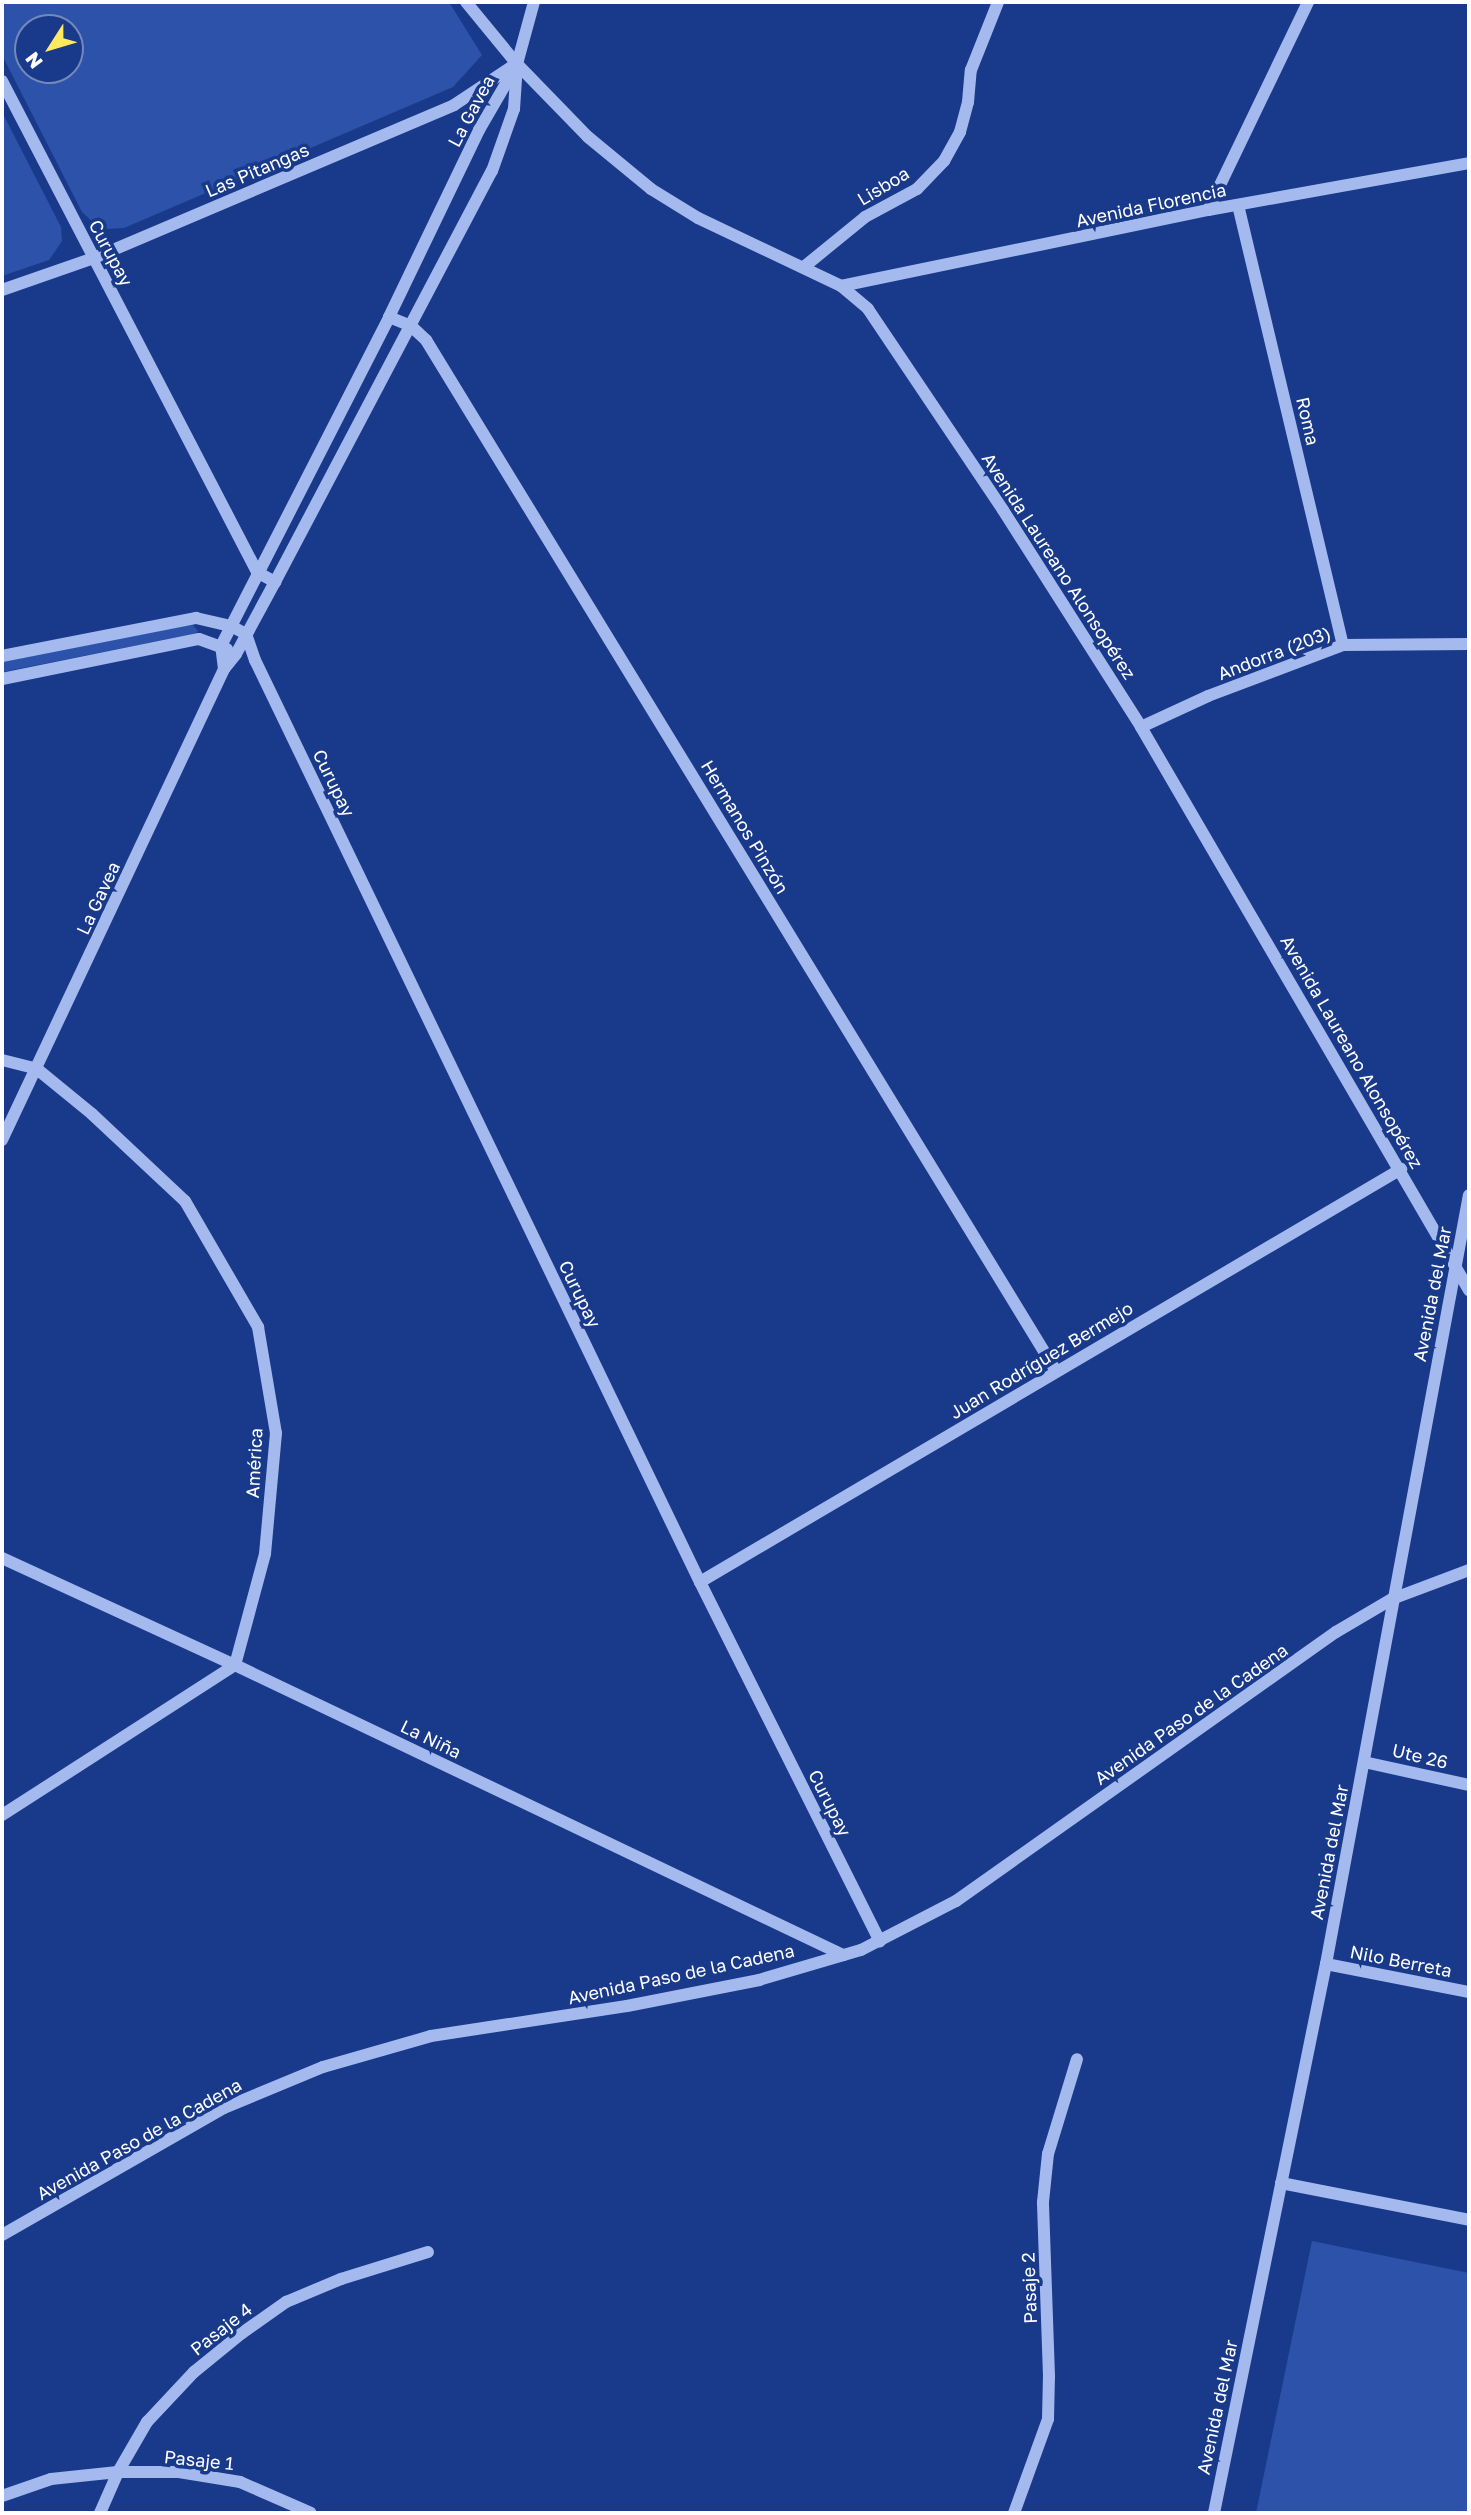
<!DOCTYPE html>
<html>
<head>
<meta charset="utf-8">
<style>
  body { margin:0 }
  #map { position:relative; width:1471px; height:2515px; overflow:hidden; background:#193a8b; font-family:"Golos Text",sans-serif }
  div>[style] { position:absolute }
  .green>* { inset:0; background:#2c52aa }
  .minor>* { height:12px; margin:-6px; padding:0 6px; transform-origin:6px; border-radius:6px; background:#a4baee }
  span { translate:-50% -50%; white-space:nowrap; text-align:center; line-height:1.15; -webkit-text-stroke:7px #193a8b; paint-order:stroke }
  .street-label { font-size:18px; color:#fff }
  .frame { position:absolute; inset:0; border:4px solid #fff; pointer-events:none }
  .north { position:absolute; left:14px; top:14px; width:70px; height:70px; box-sizing:border-box; background:#193a8b; border:2px solid #7589b9; border-radius:50%; rotate:233deg; font-size:19px; font-weight:700; line-height:28px; text-align:center; color:#fff }
  .north::after { content:''; display:block; margin:auto; width:24px; height:32px; background:#ffe961; clip-path:polygon(50% 0,100% 100%,50% 72%,0 100%) }
</style>
</head>
<body>
<div id="map">
  <div class="green">
    <div style="clip-path:polygon(evenodd,2px 2px,449px 2px,482px 55px,453px 87px,124px 228px,108px 229px,95px 224px,82px 212px,2px 55px,2px 2px,28px 28px,70px 28px,70px 70px,28px 70px,28px 28px)"></div>
    <div style="clip-path:polygon(2px 112px,61px 227px,62px 241px,49px 260px,2px 276px)"></div>
    <div style="clip-path:polygon(192px 624px,198px 631px,194px 634px,2px 672px,2px 662px)"></div>
    <div style="clip-path:polygon(1312px 2241px,1469px 2273px,1469px 2513px,1256px 2513px)"></div>
  </div>
  <div class="minor">
    <div style="left:466px;top:2px;width:80px;rotate:50.6deg"></div>
    <div style="left:517px;top:64px;width:102px;rotate:45.8deg"></div>
    <div style="left:588px;top:137px;width:82px;rotate:39.5deg"></div>
    <div style="left:651px;top:189px;width:55px;rotate:31.7deg"></div>
    <div style="left:698px;top:218px;width:158px;rotate:25.4deg"></div>
    <div style="left:841px;top:286px;width:35px;rotate:40deg"></div>
    <div style="left:868px;top:309px;width:242px;rotate:56.1deg"></div>
    <div style="left:1003px;top:510px;width:257px;rotate:57.5deg"></div>
    <div style="left:1141px;top:727px;width:652px;rotate:59.78deg"></div>
    <div style="left:2px;top:81px;width:553px;rotate:62.55deg"></div>
    <div style="left:257px;top:572px;width:21px;rotate:29deg"></div>
    <div style="left:1238px;top:205px;width:452px;rotate:76.6deg"></div>
    <div style="left:1208px;top:210px;width:231px;rotate:-64.3deg"></div>
    <div style="left:805px;top:266px;width:77px;rotate:-39.2deg"></div>
    <div style="left:865px;top:217px;width:59px;rotate:-28.3deg"></div>
    <div style="left:917px;top:189px;width:39px;rotate:-46deg"></div>
    <div style="left:944px;top:161px;width:33px;rotate:-61deg"></div>
    <div style="left:960px;top:132px;width:31px;rotate:-75deg"></div>
    <div style="left:968px;top:102px;width:32px;rotate:-85deg"></div>
    <div style="left:971px;top:70px;width:73px;rotate:-68.3deg"></div>
    <div style="left:841px;top:286px;width:375px;rotate:-11.7deg"></div>
    <div style="left:1208px;top:210px;width:265px;rotate:-10.2deg"></div>
    <div style="left:2px;top:290px;width:97px;rotate:-19.2deg"></div>
    <div style="left:94px;top:258px;width:391px;rotate:-23deg"></div>
    <div style="left:454px;top:105px;width:71px;rotate:-33.5deg"></div>
    <div style="left:389px;top:317px;width:24px;rotate:22deg"></div>
    <div style="left:411px;top:326px;width:21px;rotate:43deg"></div>
    <div style="left:426px;top:340px;width:1208px;rotate:58.57deg"></div>
    <div style="left:2px;top:656px;width:198px;rotate:-11.1deg"></div>
    <div style="left:196px;top:618px;width:36px;rotate:13deg"></div>
    <div style="left:231px;top:626px;width:17px;rotate:28deg"></div>
    <div style="left:246px;top:634px;width:28px;rotate:71deg"></div>
    <div style="left:255px;top:660px;width:1024px;rotate:64.24deg"></div>
    <div style="left:700px;top:1582px;width:402px;rotate:63.4deg"></div>
    <div style="left:224px;top:669px;width:23px;rotate:-97deg"></div>
    <div style="left:221px;top:646px;width:369px;rotate:-62.9deg"></div>
    <div style="left:389px;top:317px;width:208px;rotate:-64.3deg"></div>
    <div style="left:479px;top:130px;width:72px;rotate:-59.9deg"></div>
    <div style="left:2px;top:679px;width:201px;rotate:-11.5deg"></div>
    <div style="left:199px;top:639px;width:30px;rotate:20deg"></div>
    <div style="left:1141px;top:727px;width:74px;rotate:-24.8deg"></div>
    <div style="left:1208px;top:696px;width:144px;rotate:-20.7deg"></div>
    <div style="left:1343px;top:645px;width:126px;rotate:-0.5deg"></div>
    <div style="left:2px;top:1060px;width:36px;rotate:14deg"></div>
    <div style="left:37px;top:1069px;width:71px;rotate:39.3deg"></div>
    <div style="left:92px;top:1114px;width:127px;rotate:43.1deg"></div>
    <div style="left:185px;top:1201px;width:146px;rotate:59.9deg"></div>
    <div style="left:258px;top:1327px;width:108px;rotate:80.4deg"></div>
    <div style="left:276px;top:1433px;width:121px;rotate:95.2deg"></div>
    <div style="left:265px;top:1554px;width:115px;rotate:105.1deg"></div>
    <div style="left:235px;top:1665px;width:277px;rotate:147.2deg"></div>
    <div style="left:2px;top:1140px;width:521px;rotate:-64.76deg"></div>
    <div style="left:224px;top:669px;width:19px;rotate:-51deg"></div>
    <div style="left:236px;top:654px;width:82px;rotate:-61.6deg"></div>
    <div style="left:275px;top:582px;width:465px;rotate:-62.2deg"></div>
    <div style="left:492px;top:171px;width:66px;rotate:-70.5deg"></div>
    <div style="left:514px;top:109px;width:45px;rotate:-86.2deg"></div>
    <div style="left:517px;top:64px;width:64px;rotate:-74.7deg"></div>
    <div style="left:2px;top:1558px;width:256px;rotate:24.7deg"></div>
    <div style="left:235px;top:1665px;width:674px;rotate:25.5deg"></div>
    <div style="left:700px;top:1582px;width:814px;rotate:-30.5deg"></div>
    <div style="left:1364px;top:1762px;width:107px;rotate:12.4deg"></div>
    <div style="left:1326px;top:1964px;width:146px;rotate:11.1deg"></div>
    <div style="left:1281px;top:2183px;width:192px;rotate:11.1deg"></div>
    <div style="left:2px;top:2235px;width:256px;rotate:-29.8deg"></div>
    <div style="left:224px;top:2108px;width:107px;rotate:-22.5deg"></div>
    <div style="left:323px;top:2067px;width:112px;rotate:-16deg"></div>
    <div style="left:431px;top:2036px;width:198px;rotate:-8.7deg"></div>
    <div style="left:627px;top:2006px;width:135px;rotate:-11.1deg"></div>
    <div style="left:759px;top:1980px;width:106px;rotate:-16.4deg"></div>
    <div style="left:861px;top:1950px;width:107px;rotate:-27.3deg"></div>
    <div style="left:956px;top:1901px;width:466px;rotate:-35.3deg"></div>
    <div style="left:1336px;top:1632px;width:65px;rotate:-30.5deg"></div>
    <div style="left:1392px;top:1599px;width:82px;rotate:-20.6deg"></div>
    <div style="left:2px;top:2496px;width:52px;rotate:-19.1deg"></div>
    <div style="left:51px;top:2479px;width:67px;rotate:-6deg"></div>
    <div style="left:118px;top:2472px;width:61px"></div>
    <div style="left:179px;top:2472px;width:62px;rotate:9.3deg"></div>
    <div style="left:240px;top:2482px;width:77px;rotate:23.6deg"></div>
    <div style="left:100px;top:2513px;width:45px;rotate:-66.3deg"></div>
    <div style="left:118px;top:2472px;width:58px;rotate:-59.9deg"></div>
    <div style="left:147px;top:2422px;width:69px;rotate:-46.8deg"></div>
    <div style="left:194px;top:2372px;width:62px;rotate:-39.1deg"></div>
    <div style="left:242px;top:2333px;width:54px;rotate:-35.2deg"></div>
    <div style="left:286px;top:2302px;width:60px;rotate:-22.7deg"></div>
    <div style="left:341px;top:2279px;width:91px;rotate:-17.2deg"></div>
    <div style="left:1014px;top:2513px;width:100px;rotate:-70.1deg"></div>
    <div style="left:1048px;top:2419px;width:43px;rotate:-88.7deg"></div>
    <div style="left:1049px;top:2376px;width:174px;rotate:-92deg"></div>
    <div style="left:1043px;top:2202px;width:48px;rotate:-84.1deg"></div>
    <div style="left:1048px;top:2154px;width:99px;rotate:-73deg"></div>
    <div style="left:1214px;top:2513px;width:560px;rotate:-78.47deg"></div>
    <div style="left:1326px;top:1964px;width:782px;rotate:-79.47deg"></div>
  </div>
  <div class="street-label">
    <span style="left:471px;top:111px;rotate:-62deg">La Gavea</span>
    <span style="left:257px;top:170px;rotate:-23deg">Las Pitangas</span>
    <span style="left:883px;top:186px;rotate:-31deg">Lisboa</span>
    <span style="left:1151px;top:205px;rotate:-12deg">Avenida Florencia</span>
    <span style="left:111px;top:253px;rotate:62deg">Curupay</span>
    <span style="left:1308px;top:421px;rotate:77deg">Roma</span>
    <span style="left:1059px;top:566px;rotate:57deg">Avenida Laureano Alonsopérez</span>
    <span style="left:1274px;top:653px;rotate:-21deg">Andorra (203)</span>
    <span style="left:334px;top:783px;rotate:64deg">Curupay</span>
    <span style="left:745px;top:827px;rotate:59deg">Hermanos Pinzón</span>
    <span style="left:98px;top:898px;rotate:-65deg">La Gavea</span>
    <span style="left:1352px;top:1052px;rotate:60deg">Avenida Laureano Alonsopérez</span>
    <span style="left:580px;top:1294px;rotate:64deg">Curupay</span>
    <span style="left:1432px;top:1294px;rotate:-79deg">Avenida del Mar</span>
    <span style="left:1041px;top:1360px;rotate:-31deg">Juan Rodríguez Bermejo</span>
    <span style="left:254px;top:1463px;rotate:-87deg">América</span>
    <span style="left:1191px;top:1714px;rotate:-35deg">Avenida Paso de la Cadena</span>
    <span style="left:431px;top:1739px;rotate:26deg">La Niña</span>
    <span style="left:1420px;top:1756px;rotate:13deg">Ute 26</span>
    <span style="left:830px;top:1803px;rotate:63deg">Curupay</span>
    <span style="left:1329px;top:1852px;rotate:-79deg">Avenida del Mar</span>
    <span style="left:1401px;top:1961px;rotate:11deg">Nilo Berreta</span>
    <span style="left:681px;top:1974px;rotate:-12deg">Avenida Paso de la Cadena</span>
    <span style="left:139px;top:2139px;rotate:-29deg">Avenida Paso de la Cadena</span>
    <span style="left:1029px;top:2288px;rotate:-92deg">Pasaje 2</span>
    <span style="left:221px;top:2329px;rotate:-38deg">Pasaje 4</span>
    <span style="left:1217px;top:2407px;rotate:-78deg">Avenida del Mar</span>
    <span style="left:199px;top:2460px;rotate:6deg">Pasaje 1</span>
  </div>
  <div class="frame"></div>
  <div class="north">N</div>
</div>
</body>
</html>
